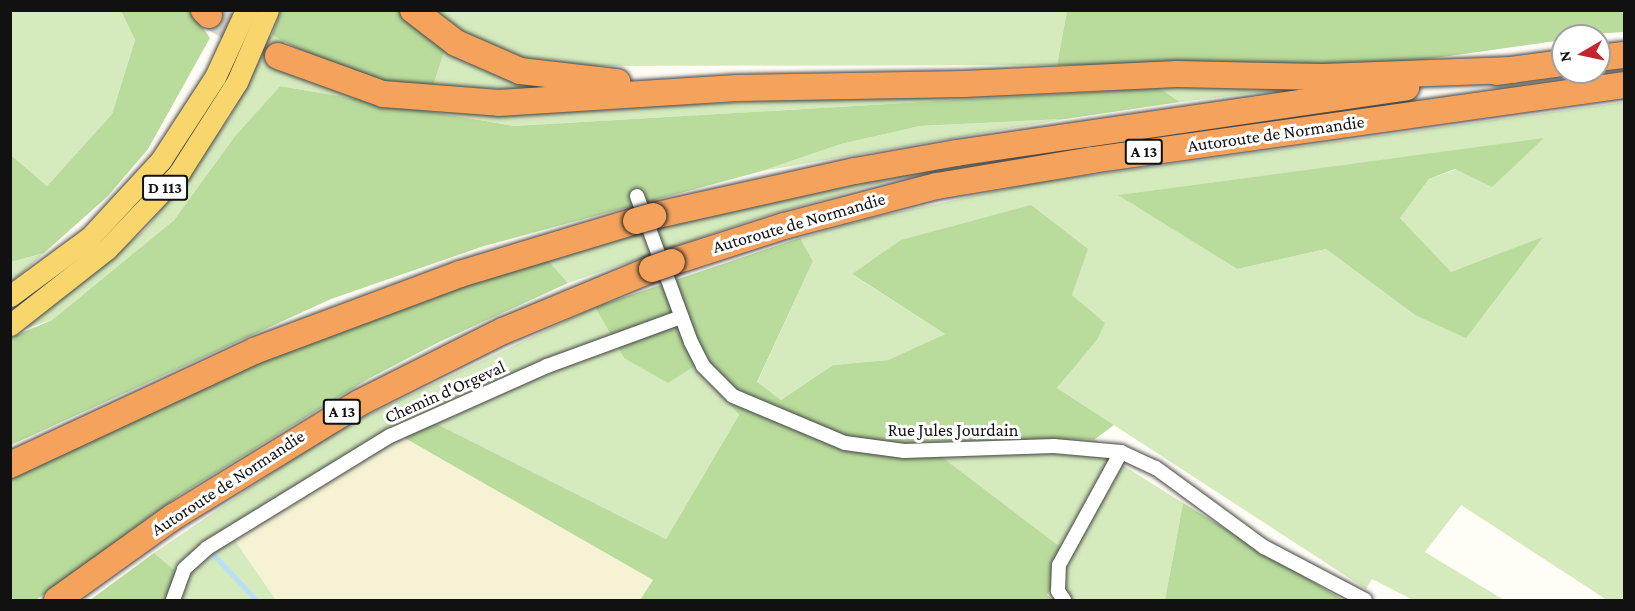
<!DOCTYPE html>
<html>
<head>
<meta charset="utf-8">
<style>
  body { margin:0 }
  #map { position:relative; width:1635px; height:611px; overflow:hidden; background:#fffdf5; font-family:"Crimson Pro",serif }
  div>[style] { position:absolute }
  .farmland>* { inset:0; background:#f6f3d4 }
  .green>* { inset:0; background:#d5ebbd }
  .forest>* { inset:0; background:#b9dc9c }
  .stream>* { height:5px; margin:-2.5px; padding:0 2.5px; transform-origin:2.5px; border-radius:2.5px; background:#b9e0f7 }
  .motorway-tunnel>* { height:26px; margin-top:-13px; transform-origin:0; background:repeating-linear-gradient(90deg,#dbdad3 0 26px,transparent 0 39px) }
  .roads { filter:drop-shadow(0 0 2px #444) drop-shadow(0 0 2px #444) }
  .minor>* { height:14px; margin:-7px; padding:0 7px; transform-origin:7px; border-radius:7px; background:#fff }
  .primary>* { height:21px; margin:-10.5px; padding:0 10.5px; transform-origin:10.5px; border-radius:10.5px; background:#f9d66b }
  .motorway>* { height:26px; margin:-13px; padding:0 13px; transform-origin:13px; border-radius:13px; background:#f5a25d }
  .bridges { filter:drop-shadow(0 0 2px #222) drop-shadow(0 0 2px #222) }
  .motorway-bridge>* { height:26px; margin:-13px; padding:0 13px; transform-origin:13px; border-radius:13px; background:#f5a25d }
  span { translate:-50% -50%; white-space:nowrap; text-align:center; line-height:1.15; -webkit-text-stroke:6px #fff; paint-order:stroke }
  .shield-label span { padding:2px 4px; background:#fff; border:2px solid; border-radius:4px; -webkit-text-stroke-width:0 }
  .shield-label { font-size:16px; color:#111; font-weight:700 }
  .street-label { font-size:18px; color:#111 }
  .frame { position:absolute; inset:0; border:12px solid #111; pointer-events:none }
  .north { position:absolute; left:1551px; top:24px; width:60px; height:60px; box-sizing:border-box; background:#fff; border:2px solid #a0a0a0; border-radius:50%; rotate:261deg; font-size:16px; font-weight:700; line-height:24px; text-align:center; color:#111 }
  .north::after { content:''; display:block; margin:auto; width:21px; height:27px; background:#c4262e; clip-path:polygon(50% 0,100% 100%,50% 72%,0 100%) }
</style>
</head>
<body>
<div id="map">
  <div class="farmland">
    <div style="clip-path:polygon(403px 437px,653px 580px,640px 600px,276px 600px,231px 535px)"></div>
  </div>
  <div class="green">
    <div style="clip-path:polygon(11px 11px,121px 11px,135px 40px,112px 114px,47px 186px,11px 155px)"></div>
    <div style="clip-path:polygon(432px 11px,1067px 11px,1057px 65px,588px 66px,525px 59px,488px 48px,458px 33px)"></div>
    <div style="clip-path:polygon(272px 35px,285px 41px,276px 62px,323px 81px,648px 106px,1172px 83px,1289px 89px,1180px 102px,1159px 88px,514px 126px,280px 86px,235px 136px,174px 220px,52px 320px,24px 329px,146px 229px,229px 119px)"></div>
    <div style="clip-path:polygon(446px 46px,548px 85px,551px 91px,433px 86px)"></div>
    <div style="clip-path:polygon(evenodd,1624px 102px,1624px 600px,1607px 600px,1461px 505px,1425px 552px,1504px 600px,1413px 600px,1372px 579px,1366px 589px,1057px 388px,1097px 340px,853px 275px,945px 334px,888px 360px,833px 365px,781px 400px,757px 383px,813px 261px,800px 238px,871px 218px,1033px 183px,1624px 102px,1543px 139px,1429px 179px,1400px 218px,1451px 273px,1542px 238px,1415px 315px,1326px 249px,1237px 269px,1119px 195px,1543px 139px)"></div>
    <div style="clip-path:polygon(1065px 119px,762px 171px,841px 144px,920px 126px)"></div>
    <div style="clip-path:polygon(938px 167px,758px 218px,568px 283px,546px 258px,698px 215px)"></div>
    <div style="clip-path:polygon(44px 253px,11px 283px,11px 262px)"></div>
    <div style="clip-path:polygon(595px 307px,624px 358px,695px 364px,739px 415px,666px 539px,433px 422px,231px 535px,276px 600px,176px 600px,178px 573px,154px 553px,334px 431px)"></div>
    <div style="clip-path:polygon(1095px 439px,1116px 461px,1183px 503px,1165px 600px,1053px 600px,921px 442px)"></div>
  </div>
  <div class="forest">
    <div style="clip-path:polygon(121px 11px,191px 11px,210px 38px,148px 149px,108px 196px,44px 253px,11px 262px,11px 155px,47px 186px,112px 114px,135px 40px)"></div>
    <div style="clip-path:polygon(280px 11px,398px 11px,446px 46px,433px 86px,380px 82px,325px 63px,272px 35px)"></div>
    <div style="clip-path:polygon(1067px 11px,1624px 11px,1624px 32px,1563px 36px,1563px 40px,1392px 64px,1312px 69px,1057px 65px)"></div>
    <div style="clip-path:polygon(280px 86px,514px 126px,1159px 88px,1180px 102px,1065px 119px,920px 126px,841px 144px,762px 171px,484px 246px,331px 299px,11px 445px,10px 338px,52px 320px,174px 220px,235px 136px)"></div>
    <div style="clip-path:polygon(1544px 138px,1492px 187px,1455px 169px,1429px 179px,1400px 218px,1451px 272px,1543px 237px,1466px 338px,1415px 315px,1326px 249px,1237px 269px,1118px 195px)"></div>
    <div style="clip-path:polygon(1031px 205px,1088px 249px,1072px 295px,1105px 323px,1097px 340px,1057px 388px,1114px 425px,1095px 439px,922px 442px,1068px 553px,1047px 595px,1053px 600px,640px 600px,653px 580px,403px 437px,433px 422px,666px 539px,739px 415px,696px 365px,668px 383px,624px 358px,595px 307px,800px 238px,813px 261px,757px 382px,781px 400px,833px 365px,888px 360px,945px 334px,852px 274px,901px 240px)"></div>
    <div style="clip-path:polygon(546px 258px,568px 283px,439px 342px,368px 379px,181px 494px,36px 600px,11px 600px,11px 478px,115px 421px,355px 323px)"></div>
    <div style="clip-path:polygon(1183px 503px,1343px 600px,1165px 600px)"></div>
    <div style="clip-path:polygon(154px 553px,178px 573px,176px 600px,90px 600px)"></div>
  </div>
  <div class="stream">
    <div style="left:208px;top:549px;width:70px;rotate:46.7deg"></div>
  </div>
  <div class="motorway-tunnel">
    <div style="left:209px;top:15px;width:80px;rotate:30.7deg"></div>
  </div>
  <div class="roads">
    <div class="minor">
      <div style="left:637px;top:196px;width:156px;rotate:69.7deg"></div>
      <div style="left:691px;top:342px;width:27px;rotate:63deg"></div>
      <div style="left:703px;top:366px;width:42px;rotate:45deg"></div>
      <div style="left:733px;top:396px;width:121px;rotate:22.8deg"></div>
      <div style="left:845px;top:443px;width:60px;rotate:7.7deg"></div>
      <div style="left:904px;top:451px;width:150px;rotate:-1.9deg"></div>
      <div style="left:1054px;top:446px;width:67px;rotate:5.1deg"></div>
      <div style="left:1121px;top:452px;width:38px;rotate:25deg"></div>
      <div style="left:1156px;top:468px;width:134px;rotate:36.2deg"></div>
      <div style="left:1264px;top:547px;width:114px;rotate:27.7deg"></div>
      <div style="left:173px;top:600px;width:33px;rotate:-70deg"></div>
      <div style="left:184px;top:569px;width:31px;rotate:-42deg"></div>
      <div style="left:207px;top:548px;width:215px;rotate:-31.5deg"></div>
      <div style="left:390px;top:436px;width:172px;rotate:-24deg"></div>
      <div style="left:547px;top:366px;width:143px;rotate:-20.1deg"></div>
      <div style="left:1064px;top:600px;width:11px;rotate:-124deg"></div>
      <div style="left:1058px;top:591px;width:26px;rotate:-88deg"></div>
      <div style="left:1059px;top:565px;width:129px;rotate:-61.2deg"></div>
    </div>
    <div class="primary">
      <div style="left:10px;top:296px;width:99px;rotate:-36.4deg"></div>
      <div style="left:90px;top:237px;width:105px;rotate:-47.3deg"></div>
      <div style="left:161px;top:160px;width:99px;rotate:-57deg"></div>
      <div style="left:215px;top:77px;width:74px;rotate:-65.2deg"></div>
      <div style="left:10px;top:325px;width:123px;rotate:-38.1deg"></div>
      <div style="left:107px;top:249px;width:105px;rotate:-46.5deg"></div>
      <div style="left:179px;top:173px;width:108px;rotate:-57.5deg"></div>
      <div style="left:237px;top:82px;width:78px;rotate:-66.7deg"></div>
    </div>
    <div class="motorway">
      <div style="left:204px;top:10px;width:7px;rotate:45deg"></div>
      <div style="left:413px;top:10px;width:54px;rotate:37.5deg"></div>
      <div style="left:456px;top:43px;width:70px;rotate:23.6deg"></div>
      <div style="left:520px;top:71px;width:98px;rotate:6.5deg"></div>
      <div style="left:278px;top:56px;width:112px;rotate:19.9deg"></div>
      <div style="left:383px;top:94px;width:116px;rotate:4.4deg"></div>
      <div style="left:499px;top:103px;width:238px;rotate:-3.6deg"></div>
      <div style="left:737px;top:88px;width:227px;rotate:-1deg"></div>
      <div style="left:964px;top:84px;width:213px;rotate:-2.7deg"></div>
      <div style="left:1177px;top:74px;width:146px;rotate:1.2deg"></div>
      <div style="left:1323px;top:77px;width:189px;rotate:-2.1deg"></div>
      <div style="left:1599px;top:58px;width:25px;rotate:-7deg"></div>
      <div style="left:1496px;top:72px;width:68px;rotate:-7.7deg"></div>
      <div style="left:653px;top:216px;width:207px;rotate:-12.6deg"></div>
      <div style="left:855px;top:171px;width:103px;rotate:-10.1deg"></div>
      <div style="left:956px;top:153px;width:455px;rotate:-8.3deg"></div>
      <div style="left:672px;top:262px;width:118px;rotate:-17.8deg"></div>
      <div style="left:784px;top:226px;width:158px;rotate:-14.7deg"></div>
      <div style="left:937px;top:186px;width:157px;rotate:-9.5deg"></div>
      <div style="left:1092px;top:160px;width:537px;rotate:-8.02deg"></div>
      <div style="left:10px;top:465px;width:269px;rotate:-25deg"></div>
      <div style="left:254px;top:351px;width:220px;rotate:-20.5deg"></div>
      <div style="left:460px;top:274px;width:184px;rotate:-16.8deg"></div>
      <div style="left:57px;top:600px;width:143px;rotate:-35.6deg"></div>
      <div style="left:173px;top:517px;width:218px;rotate:-31.5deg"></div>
      <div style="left:359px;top:403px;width:161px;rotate:-26.6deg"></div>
      <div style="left:503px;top:331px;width:161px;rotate:-22.6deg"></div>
    </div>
  </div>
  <div class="bridges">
    <div class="motorway-bridge">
      <div style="left:636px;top:221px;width:18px;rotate:-16deg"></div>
      <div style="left:652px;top:269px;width:21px;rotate:-19deg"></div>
    </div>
  </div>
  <div class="shield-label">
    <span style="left:1144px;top:152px">A 13</span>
    <span style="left:165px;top:188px">D 113</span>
    <span style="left:342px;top:412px">A 13</span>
  </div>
  <div class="street-label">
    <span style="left:1276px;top:134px;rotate:-8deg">Autoroute de Normandie</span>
    <span style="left:799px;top:223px;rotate:-16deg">Autoroute de Normandie</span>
    <span style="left:445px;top:392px;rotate:-24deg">Chemin d'Orgeval</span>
    <span style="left:953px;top:430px">Rue Jules Jourdain</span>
    <span style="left:228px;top:483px;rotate:-33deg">Autoroute de Normandie</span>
  </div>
  <div class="frame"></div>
  <div class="north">N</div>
</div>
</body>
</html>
